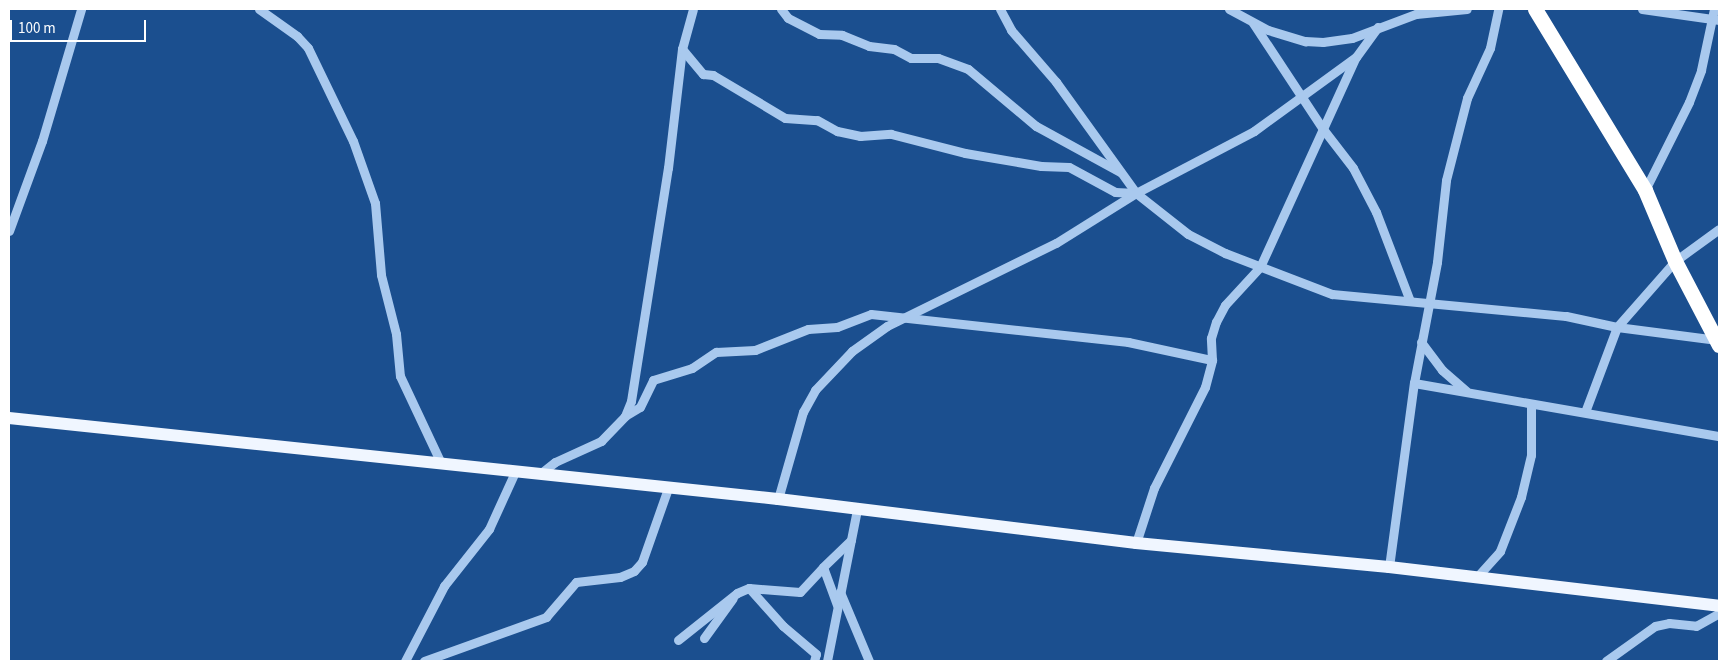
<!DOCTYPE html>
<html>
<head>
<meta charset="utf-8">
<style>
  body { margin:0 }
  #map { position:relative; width:1728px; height:670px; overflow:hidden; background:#1b4f8f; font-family:"Source Sans 3",sans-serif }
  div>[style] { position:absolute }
  .minor>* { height:9px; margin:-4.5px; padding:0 4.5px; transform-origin:4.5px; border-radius:4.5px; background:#a9c9ee }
  .major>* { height:12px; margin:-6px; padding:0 6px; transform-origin:6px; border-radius:6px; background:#f0f6ff }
  .highway>* { height:15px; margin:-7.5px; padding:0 7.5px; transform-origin:7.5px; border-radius:7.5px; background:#fff }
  span { translate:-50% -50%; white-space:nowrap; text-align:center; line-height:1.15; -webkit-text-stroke:5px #1b4f8f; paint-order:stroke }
  .frame { position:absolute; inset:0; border:10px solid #fff; pointer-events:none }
  .scale { position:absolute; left:10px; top:20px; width:136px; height:22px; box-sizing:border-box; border:2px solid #fff; border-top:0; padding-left:6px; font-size:15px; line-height:18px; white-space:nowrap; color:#fff; -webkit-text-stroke:4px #1b4f8f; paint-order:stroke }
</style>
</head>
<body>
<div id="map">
  <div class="minor">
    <div style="left:259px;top:9px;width:47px;rotate:35.4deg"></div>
    <div style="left:297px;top:36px;width:16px;rotate:47deg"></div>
    <div style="left:308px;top:48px;width:103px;rotate:64.2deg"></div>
    <div style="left:353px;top:141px;width:66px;rotate:70.5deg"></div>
    <div style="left:375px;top:203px;width:72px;rotate:85.2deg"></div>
    <div style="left:381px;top:275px;width:61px;rotate:75.7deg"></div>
    <div style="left:396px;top:334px;width:42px;rotate:84.6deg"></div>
    <div style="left:400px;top:376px;width:96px;rotate:64.8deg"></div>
    <div style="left:781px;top:9px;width:11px;rotate:52deg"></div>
    <div style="left:788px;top:18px;width:35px;rotate:27deg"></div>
    <div style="left:819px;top:34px;width:23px;rotate:2deg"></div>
    <div style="left:842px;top:35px;width:29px;rotate:22deg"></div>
    <div style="left:869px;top:46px;width:25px;rotate:7deg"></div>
    <div style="left:894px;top:49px;width:19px;rotate:28deg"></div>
    <div style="left:911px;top:58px;width:27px"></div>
    <div style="left:938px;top:58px;width:32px;rotate:20deg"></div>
    <div style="left:968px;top:69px;width:89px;rotate:40deg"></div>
    <div style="left:1036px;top:126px;width:96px;rotate:28.7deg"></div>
    <div style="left:1000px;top:9px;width:24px;rotate:62deg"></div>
    <div style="left:1011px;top:30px;width:69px;rotate:49.1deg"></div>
    <div style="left:1056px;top:82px;width:137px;rotate:54.2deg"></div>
    <div style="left:1136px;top:193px;width:66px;rotate:38.3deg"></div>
    <div style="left:1188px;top:234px;width:42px;rotate:27.2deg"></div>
    <div style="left:1225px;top:253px;width:115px;rotate:21deg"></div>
    <div style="left:1332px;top:294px;width:235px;rotate:5.4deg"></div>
    <div style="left:1566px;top:316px;width:52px;rotate:12.2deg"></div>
    <div style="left:1617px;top:327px;width:101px;rotate:7.4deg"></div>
    <div style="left:1229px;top:9px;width:44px;rotate:28.3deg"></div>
    <div style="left:1268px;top:30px;width:39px;rotate:17deg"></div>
    <div style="left:1305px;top:41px;width:18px;rotate:3deg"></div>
    <div style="left:1323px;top:42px;width:29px;rotate:-8deg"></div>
    <div style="left:1352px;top:38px;width:68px;rotate:-20.6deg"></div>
    <div style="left:1416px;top:14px;width:51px;rotate:-5.6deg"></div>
    <div style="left:1642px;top:9px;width:78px;rotate:8.1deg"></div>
    <div style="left:1253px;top:23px;width:127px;rotate:56.6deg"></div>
    <div style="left:1323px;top:129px;width:49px;rotate:52.4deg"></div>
    <div style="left:1353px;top:168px;width:50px;rotate:62.4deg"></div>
    <div style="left:1376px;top:212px;width:95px;rotate:69.1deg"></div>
    <div style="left:682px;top:49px;width:33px;rotate:50deg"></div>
    <div style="left:703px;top:74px;width:10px;rotate:6deg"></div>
    <div style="left:713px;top:75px;width:84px;rotate:30.8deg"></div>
    <div style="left:785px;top:118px;width:32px;rotate:4deg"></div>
    <div style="left:817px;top:120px;width:23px;rotate:29deg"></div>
    <div style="left:837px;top:131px;width:24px;rotate:12deg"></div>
    <div style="left:860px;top:136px;width:31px;rotate:-4deg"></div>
    <div style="left:891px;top:134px;width:76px;rotate:14.4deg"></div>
    <div style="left:965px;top:153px;width:77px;rotate:9.7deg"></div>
    <div style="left:1041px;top:166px;width:28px;rotate:2deg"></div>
    <div style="left:1069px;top:167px;width:52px;rotate:28.5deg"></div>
    <div style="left:1115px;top:192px;width:21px;rotate:3deg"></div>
    <div style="left:1645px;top:190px;width:98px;rotate:-63.4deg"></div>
    <div style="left:1689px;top:102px;width:34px;rotate:-69deg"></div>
    <div style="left:1701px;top:70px;width:62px;rotate:-78deg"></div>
    <div style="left:9px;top:231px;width:96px;rotate:-69.9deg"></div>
    <div style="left:42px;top:141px;width:138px;rotate:-73.5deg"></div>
    <div style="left:1421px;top:342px;width:35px;rotate:53deg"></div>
    <div style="left:1442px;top:370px;width:32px;rotate:41deg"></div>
    <div style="left:1414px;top:383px;width:310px;rotate:9.9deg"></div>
    <div style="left:1585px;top:412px;width:91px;rotate:-69.4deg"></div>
    <div style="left:1617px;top:327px;width:88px;rotate:-48.7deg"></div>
    <div style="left:1675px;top:261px;width:54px;rotate:-36deg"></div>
    <div style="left:625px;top:416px;width:17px;rotate:-31deg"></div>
    <div style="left:640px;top:407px;width:30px;rotate:-64deg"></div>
    <div style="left:653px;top:380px;width:41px;rotate:-17.1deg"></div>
    <div style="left:692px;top:368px;width:29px;rotate:-34deg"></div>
    <div style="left:716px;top:352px;width:39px;rotate:-3deg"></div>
    <div style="left:755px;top:350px;width:57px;rotate:-21.6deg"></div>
    <div style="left:808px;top:329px;width:29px;rotate:-4deg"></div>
    <div style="left:837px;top:327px;width:36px;rotate:-21deg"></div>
    <div style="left:871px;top:314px;width:259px;rotate:6.2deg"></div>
    <div style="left:1128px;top:342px;width:86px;rotate:12.1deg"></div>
    <div style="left:541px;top:473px;width:18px;rotate:-38deg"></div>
    <div style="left:555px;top:462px;width:51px;rotate:-24.5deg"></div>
    <div style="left:601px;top:441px;width:35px;rotate:-46deg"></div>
    <div style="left:625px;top:416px;width:16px;rotate:-68deg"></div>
    <div style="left:631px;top:401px;width:236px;rotate:-81deg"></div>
    <div style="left:668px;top:168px;width:120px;rotate:-83.3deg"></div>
    <div style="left:682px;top:49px;width:41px;rotate:-74.6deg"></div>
    <div style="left:778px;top:499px;width:91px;rotate:-74deg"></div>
    <div style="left:803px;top:412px;width:25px;rotate:-61deg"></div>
    <div style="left:815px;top:390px;width:54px;rotate:-46.5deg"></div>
    <div style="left:852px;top:351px;width:43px;rotate:-35.5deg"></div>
    <div style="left:887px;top:326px;width:188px;rotate:-26.2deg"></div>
    <div style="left:1056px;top:243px;width:94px;rotate:-32deg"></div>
    <div style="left:1136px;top:193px;width:133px;rotate:-27.7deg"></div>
    <div style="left:1254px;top:131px;width:126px;rotate:-36deg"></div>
    <div style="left:1356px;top:57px;width:37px;rotate:-54deg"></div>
    <div style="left:1136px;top:543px;width:58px;rotate:-71.9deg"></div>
    <div style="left:1154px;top:488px;width:113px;rotate:-63.2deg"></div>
    <div style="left:1205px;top:387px;width:28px;rotate:-75deg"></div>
    <div style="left:1212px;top:360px;width:22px;rotate:-93deg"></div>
    <div style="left:1211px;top:338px;width:17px;rotate:-73deg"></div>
    <div style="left:1216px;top:322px;width:19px;rotate:-62deg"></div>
    <div style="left:1225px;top:305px;width:52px;rotate:-47.4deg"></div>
    <div style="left:1260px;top:267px;width:229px;rotate:-65.5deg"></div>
    <div style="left:1389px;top:567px;width:186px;rotate:-82.3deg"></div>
    <div style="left:1414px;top:383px;width:123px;rotate:-79.2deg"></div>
    <div style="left:1437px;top:262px;width:82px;rotate:-83.7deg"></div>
    <div style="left:1446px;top:180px;width:85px;rotate:-75.6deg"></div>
    <div style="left:1467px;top:98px;width:55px;rotate:-65.3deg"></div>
    <div style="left:1490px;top:48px;width:40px;rotate:-78deg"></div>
    <div style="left:1476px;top:578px;width:36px;rotate:-48deg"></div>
    <div style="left:1500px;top:551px;width:58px;rotate:-68.7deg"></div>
    <div style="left:1521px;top:497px;width:43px;rotate:-76.6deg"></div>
    <div style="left:1531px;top:455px;width:49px;rotate:-90deg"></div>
    <div style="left:840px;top:592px;width:75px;rotate:67.2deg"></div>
    <div style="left:837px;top:605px;width:40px;rotate:-110.2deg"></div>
    <div style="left:823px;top:567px;width:39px;rotate:-44deg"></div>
    <div style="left:704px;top:638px;width:49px;rotate:-54.1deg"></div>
    <div style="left:678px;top:640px;width:75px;rotate:-38.5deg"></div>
    <div style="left:737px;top:593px;width:13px;rotate:-23deg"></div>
    <div style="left:405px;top:661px;width:85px;rotate:-62.5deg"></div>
    <div style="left:444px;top:586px;width:73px;rotate:-51.7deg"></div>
    <div style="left:489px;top:529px;width:63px;rotate:-65.5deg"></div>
    <div style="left:424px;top:661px;width:130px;rotate:-19.8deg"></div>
    <div style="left:546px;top:617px;width:46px;rotate:-49.4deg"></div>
    <div style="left:576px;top:582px;width:44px;rotate:-6.5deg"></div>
    <div style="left:620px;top:577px;width:15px;rotate:-23deg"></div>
    <div style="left:634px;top:571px;width:12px;rotate:-48deg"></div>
    <div style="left:642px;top:562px;width:78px;rotate:-70.6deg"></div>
    <div style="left:814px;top:661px;width:7px;rotate:-74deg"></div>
    <div style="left:816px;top:654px;width:43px;rotate:-139.7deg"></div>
    <div style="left:783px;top:626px;width:51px;rotate:-131.8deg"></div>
    <div style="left:749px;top:588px;width:51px;rotate:4.5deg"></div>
    <div style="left:800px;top:592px;width:34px;rotate:-47deg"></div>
    <div style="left:827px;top:661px;width:154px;rotate:-78.8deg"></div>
    <div style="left:1606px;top:661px;width:60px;rotate:-35.5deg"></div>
    <div style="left:1655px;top:626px;width:14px;rotate:-12deg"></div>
    <div style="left:1669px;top:623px;width:27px;rotate:6deg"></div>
    <div style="left:1696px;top:626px;width:26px;rotate:-29deg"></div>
  </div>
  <div class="major">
    <div style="left:9px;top:418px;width:773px;rotate:6.01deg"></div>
    <div style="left:778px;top:499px;width:361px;rotate:7deg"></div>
    <div style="left:1136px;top:543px;width:254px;rotate:5.4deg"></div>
    <div style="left:1389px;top:567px;width:332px;rotate:6.7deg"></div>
  </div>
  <div class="highway">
    <div style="left:1535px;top:9px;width:212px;rotate:58.7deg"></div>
    <div style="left:1645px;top:190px;width:77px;rotate:67.1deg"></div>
    <div style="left:1675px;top:261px;width:95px;rotate:62.4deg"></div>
  </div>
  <div class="frame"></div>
  <div class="scale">100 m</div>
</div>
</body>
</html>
